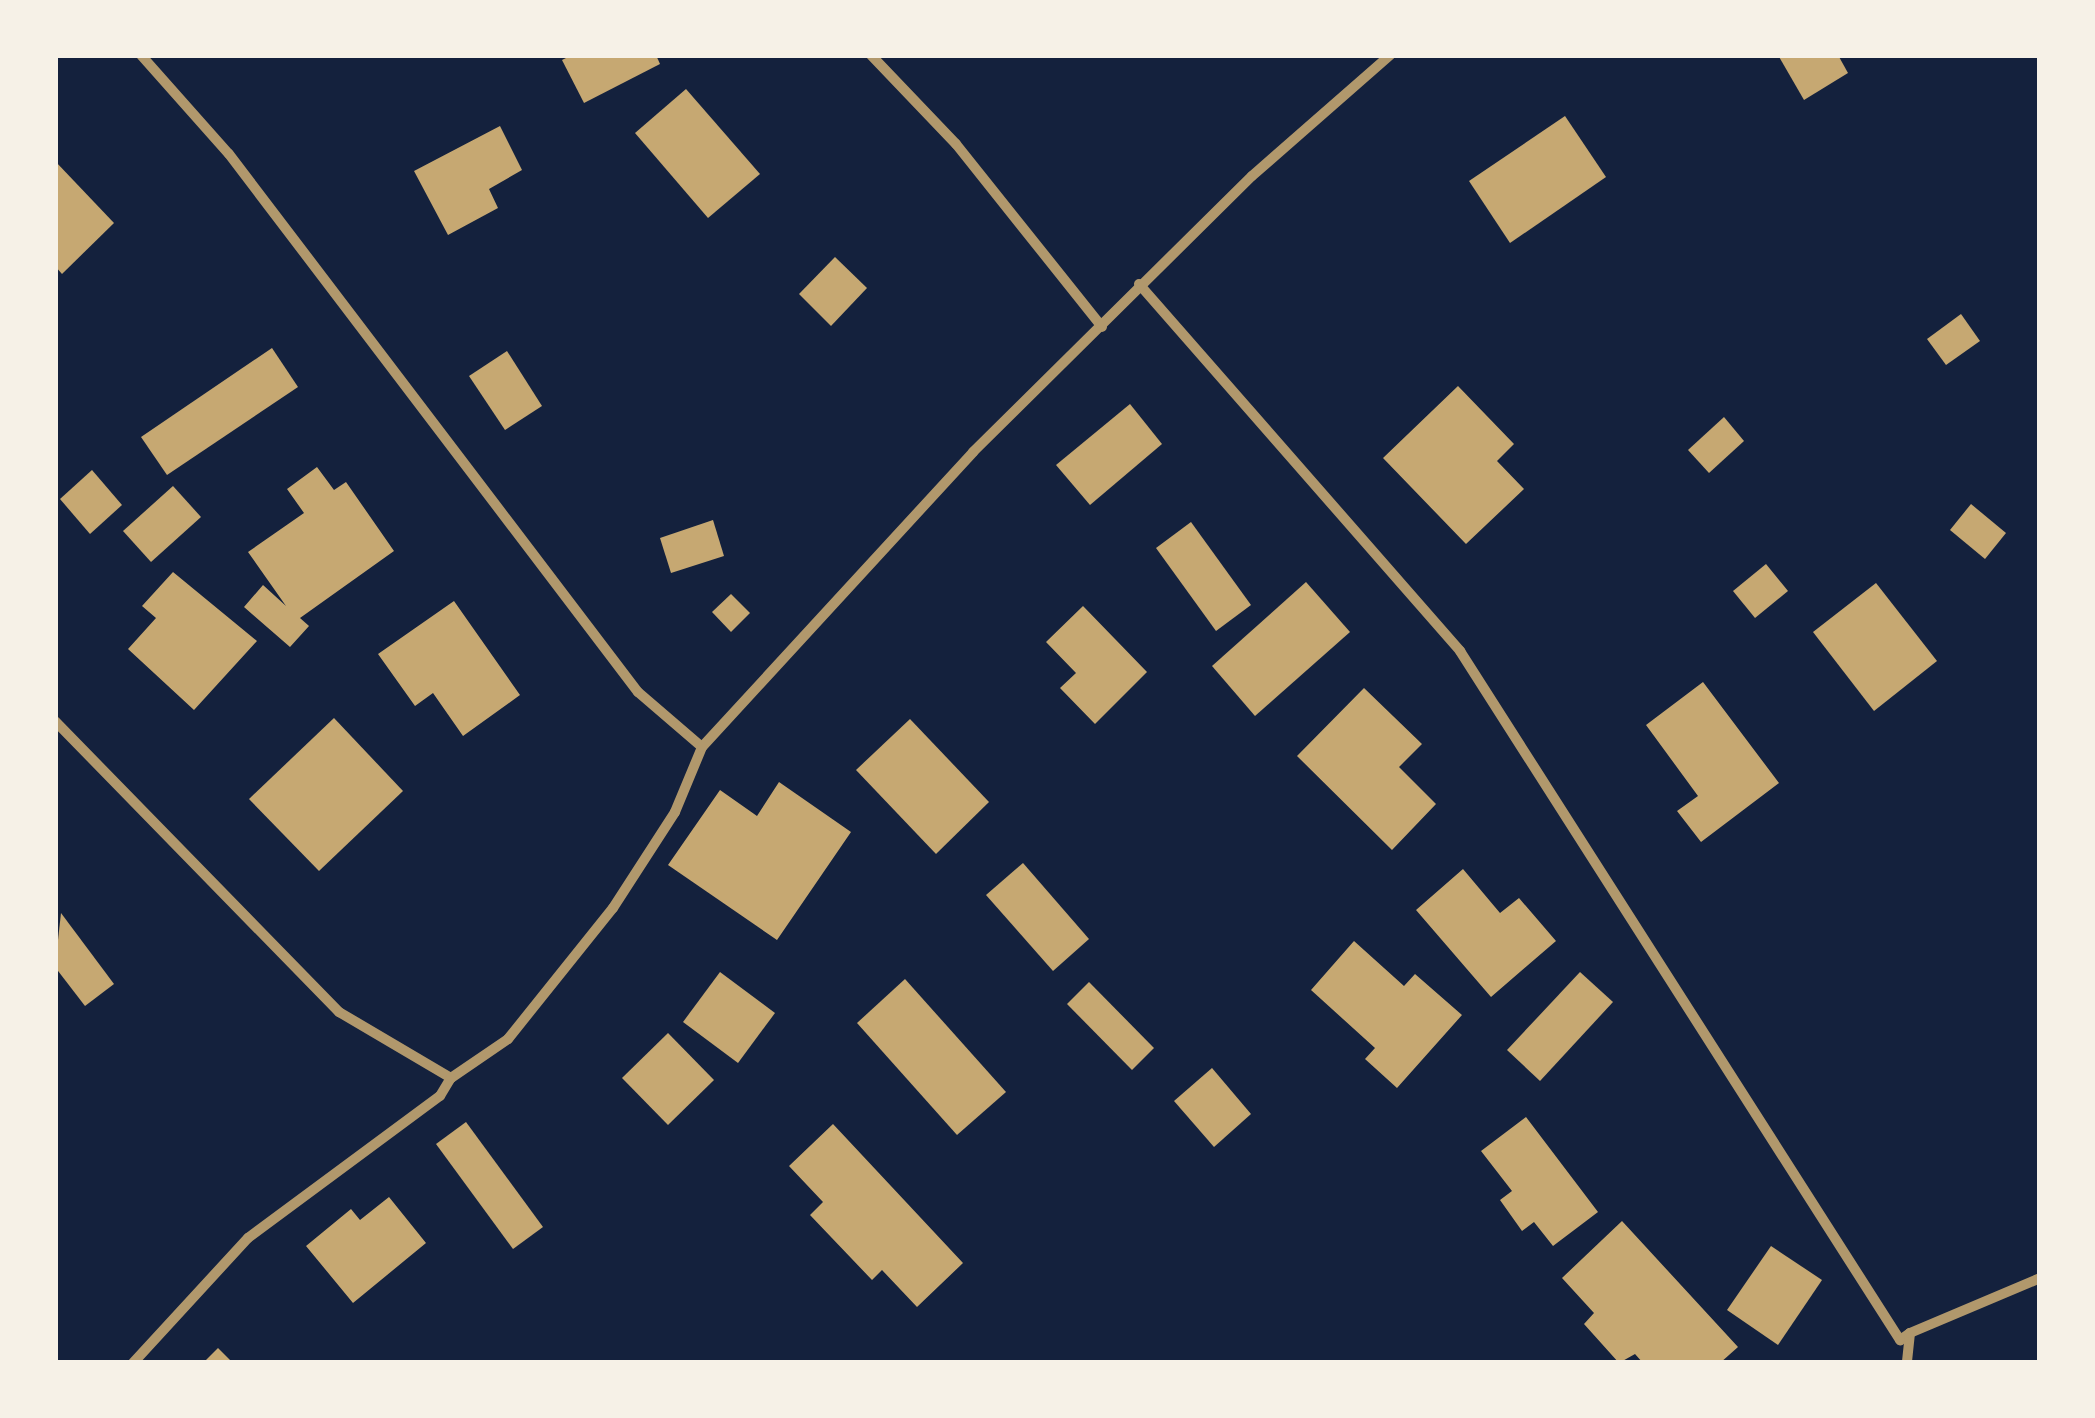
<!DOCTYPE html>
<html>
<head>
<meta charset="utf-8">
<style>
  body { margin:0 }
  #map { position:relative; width:2095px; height:1418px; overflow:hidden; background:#14213d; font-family:"Fira Sans Condensed",sans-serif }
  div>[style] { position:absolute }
  .building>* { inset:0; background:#c6a872 }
  .minor>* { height:10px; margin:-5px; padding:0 5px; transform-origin:5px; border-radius:5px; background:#b1986c }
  span { translate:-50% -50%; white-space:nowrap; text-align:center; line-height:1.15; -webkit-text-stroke:10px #f6f1e7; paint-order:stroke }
  .frame { position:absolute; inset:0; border:58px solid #f6f1e7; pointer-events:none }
</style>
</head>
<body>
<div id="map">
  <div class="building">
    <div style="clip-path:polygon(572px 55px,656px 55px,660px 64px,584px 103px,562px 60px)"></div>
    <div style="clip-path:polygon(1778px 55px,1838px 55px,1848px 73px,1804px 100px)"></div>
    <div style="clip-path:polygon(686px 89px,760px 174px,708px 218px,635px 133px)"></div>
    <div style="clip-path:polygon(1565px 116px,1606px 177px,1510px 243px,1469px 181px)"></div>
    <div style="clip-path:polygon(500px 126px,522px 170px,489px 189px,498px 208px,448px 235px,414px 171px)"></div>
    <div style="clip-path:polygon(55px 161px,114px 223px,62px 274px,55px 266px)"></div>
    <div style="clip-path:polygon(835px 257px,867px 288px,831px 326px,799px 294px)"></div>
    <div style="clip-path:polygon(1961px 314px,1980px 341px,1946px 365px,1927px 339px)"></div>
    <div style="clip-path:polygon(272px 348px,298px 387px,167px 475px,141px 437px)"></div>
    <div style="clip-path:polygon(507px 351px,542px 406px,505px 430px,469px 376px)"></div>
    <div style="clip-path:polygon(1458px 386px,1514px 444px,1497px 461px,1524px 489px,1466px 544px,1383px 458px)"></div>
    <div style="clip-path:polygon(1130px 404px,1162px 444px,1090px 505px,1056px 465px)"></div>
    <div style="clip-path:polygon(1724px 417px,1744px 441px,1709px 473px,1688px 450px)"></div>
    <div style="clip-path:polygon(317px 467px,334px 490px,346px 482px,394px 551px,300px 618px,309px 626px,290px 647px,244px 607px,263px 585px,286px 606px,248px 552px,304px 513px,287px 489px)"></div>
    <div style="clip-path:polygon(92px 470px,122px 505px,90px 534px,60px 499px)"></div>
    <div style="clip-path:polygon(173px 486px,201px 517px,151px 562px,123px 531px)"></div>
    <div style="clip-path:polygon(1971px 504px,2006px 533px,1985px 559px,1950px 530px)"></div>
    <div style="clip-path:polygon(713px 520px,724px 556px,671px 573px,660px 538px)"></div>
    <div style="clip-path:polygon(1191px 522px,1251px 605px,1216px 631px,1156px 548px)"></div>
    <div style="clip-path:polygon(1766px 564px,1788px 591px,1755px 618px,1733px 591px)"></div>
    <div style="clip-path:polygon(173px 572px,257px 641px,194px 710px,128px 649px,156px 618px,142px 606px)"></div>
    <div style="clip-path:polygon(1306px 582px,1350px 632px,1255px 716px,1212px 666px)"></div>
    <div style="clip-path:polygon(1876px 583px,1937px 661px,1874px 711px,1813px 632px)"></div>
    <div style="clip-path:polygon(731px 594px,750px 613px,731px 632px,712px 612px)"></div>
    <div style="clip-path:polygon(454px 601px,520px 695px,463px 736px,433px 693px,415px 706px,378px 654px)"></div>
    <div style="clip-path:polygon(1083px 606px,1147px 672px,1095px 724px,1060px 688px,1076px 673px,1046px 642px)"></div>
    <div style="clip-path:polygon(1703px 682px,1779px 783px,1701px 842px,1677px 811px,1698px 796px,1646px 725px)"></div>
    <div style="clip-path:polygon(1364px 688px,1422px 744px,1399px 767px,1436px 804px,1392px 850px,1297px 756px)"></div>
    <div style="clip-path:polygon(334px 718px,403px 791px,319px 871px,249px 799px)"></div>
    <div style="clip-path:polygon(910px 719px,989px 802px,936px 854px,856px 770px)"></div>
    <div style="clip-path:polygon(779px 782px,851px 832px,777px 940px,668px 865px,720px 790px,757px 816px)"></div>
    <div style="clip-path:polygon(1023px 863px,1089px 939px,1053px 971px,986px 895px)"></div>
    <div style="clip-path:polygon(1463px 869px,1500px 913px,1519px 898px,1556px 941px,1491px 997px,1416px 910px)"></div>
    <div style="clip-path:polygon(61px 913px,114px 984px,85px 1006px,55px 967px)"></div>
    <div style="clip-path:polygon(1354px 941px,1404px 986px,1415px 974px,1462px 1015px,1397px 1088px,1365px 1059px,1375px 1048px,1311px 990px)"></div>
    <div style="clip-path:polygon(720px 972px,775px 1013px,738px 1063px,683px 1022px)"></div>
    <div style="clip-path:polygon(1580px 972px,1613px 1002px,1540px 1081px,1507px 1050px)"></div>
    <div style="clip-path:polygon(905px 979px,1006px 1092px,957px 1135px,857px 1023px)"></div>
    <div style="clip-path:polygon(1089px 982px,1154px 1048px,1132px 1070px,1067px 1004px)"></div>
    <div style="clip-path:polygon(668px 1033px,714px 1080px,668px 1125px,622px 1078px)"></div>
    <div style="clip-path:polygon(1212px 1068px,1251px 1114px,1214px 1147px,1174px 1101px)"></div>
    <div style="clip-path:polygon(1526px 1117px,1598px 1212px,1553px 1246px,1534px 1222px,1522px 1231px,1500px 1200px,1512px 1191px,1481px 1151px)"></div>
    <div style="clip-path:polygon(466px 1122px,543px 1227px,513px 1249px,436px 1144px)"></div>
    <div style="clip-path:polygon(833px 1124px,963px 1263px,917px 1307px,882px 1270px,872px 1280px,810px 1215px,823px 1202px,789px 1166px)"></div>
    <div style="clip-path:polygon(389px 1197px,426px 1243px,353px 1303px,306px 1246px,351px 1209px,360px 1220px)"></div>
    <div style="clip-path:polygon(1622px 1221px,1738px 1347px,1720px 1363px,1643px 1363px,1635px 1354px,1619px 1363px,1584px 1324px,1594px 1313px,1562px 1278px)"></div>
    <div style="clip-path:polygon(1771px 1246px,1822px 1280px,1778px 1345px,1727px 1310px)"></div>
    <div style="clip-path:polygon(218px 1348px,233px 1363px,203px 1363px)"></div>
  </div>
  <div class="minor">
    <div style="left:141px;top:55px;width:132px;rotate:48.4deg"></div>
    <div style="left:229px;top:154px;width:676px;rotate:52.76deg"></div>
    <div style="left:638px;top:692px;width:84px;rotate:40.7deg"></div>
    <div style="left:871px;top:55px;width:123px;rotate:46.3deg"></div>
    <div style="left:956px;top:144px;width:234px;rotate:51.4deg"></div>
    <div style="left:1139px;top:284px;width:488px;rotate:48.8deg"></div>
    <div style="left:1460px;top:651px;width:818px;rotate:57.44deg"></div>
    <div style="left:1900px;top:1340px;width:12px;rotate:-35deg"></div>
    <div style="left:1910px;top:1333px;width:30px;rotate:96deg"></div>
    <div style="left:55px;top:721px;width:407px;rotate:45.7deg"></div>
    <div style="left:339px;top:1012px;width:130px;rotate:30.5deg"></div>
    <div style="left:451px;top:1078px;width:69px;rotate:-34.4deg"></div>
    <div style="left:508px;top:1039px;width:168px;rotate:-51.3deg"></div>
    <div style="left:613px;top:908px;width:114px;rotate:-57.1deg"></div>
    <div style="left:675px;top:812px;width:70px;rotate:-67.4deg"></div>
    <div style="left:702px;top:747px;width:401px;rotate:-47.4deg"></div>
    <div style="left:973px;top:452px;width:392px;rotate:-44.7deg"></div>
    <div style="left:1252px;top:176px;width:184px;rotate:-41.2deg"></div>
    <div style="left:1910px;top:1333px;width:141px;rotate:-22.9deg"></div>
    <div style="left:133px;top:1363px;width:170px;rotate:-47.4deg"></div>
    <div style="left:248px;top:1238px;width:239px;rotate:-36.5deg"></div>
    <div style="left:440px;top:1096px;width:21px;rotate:-59deg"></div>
  </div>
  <div class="frame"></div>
</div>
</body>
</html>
